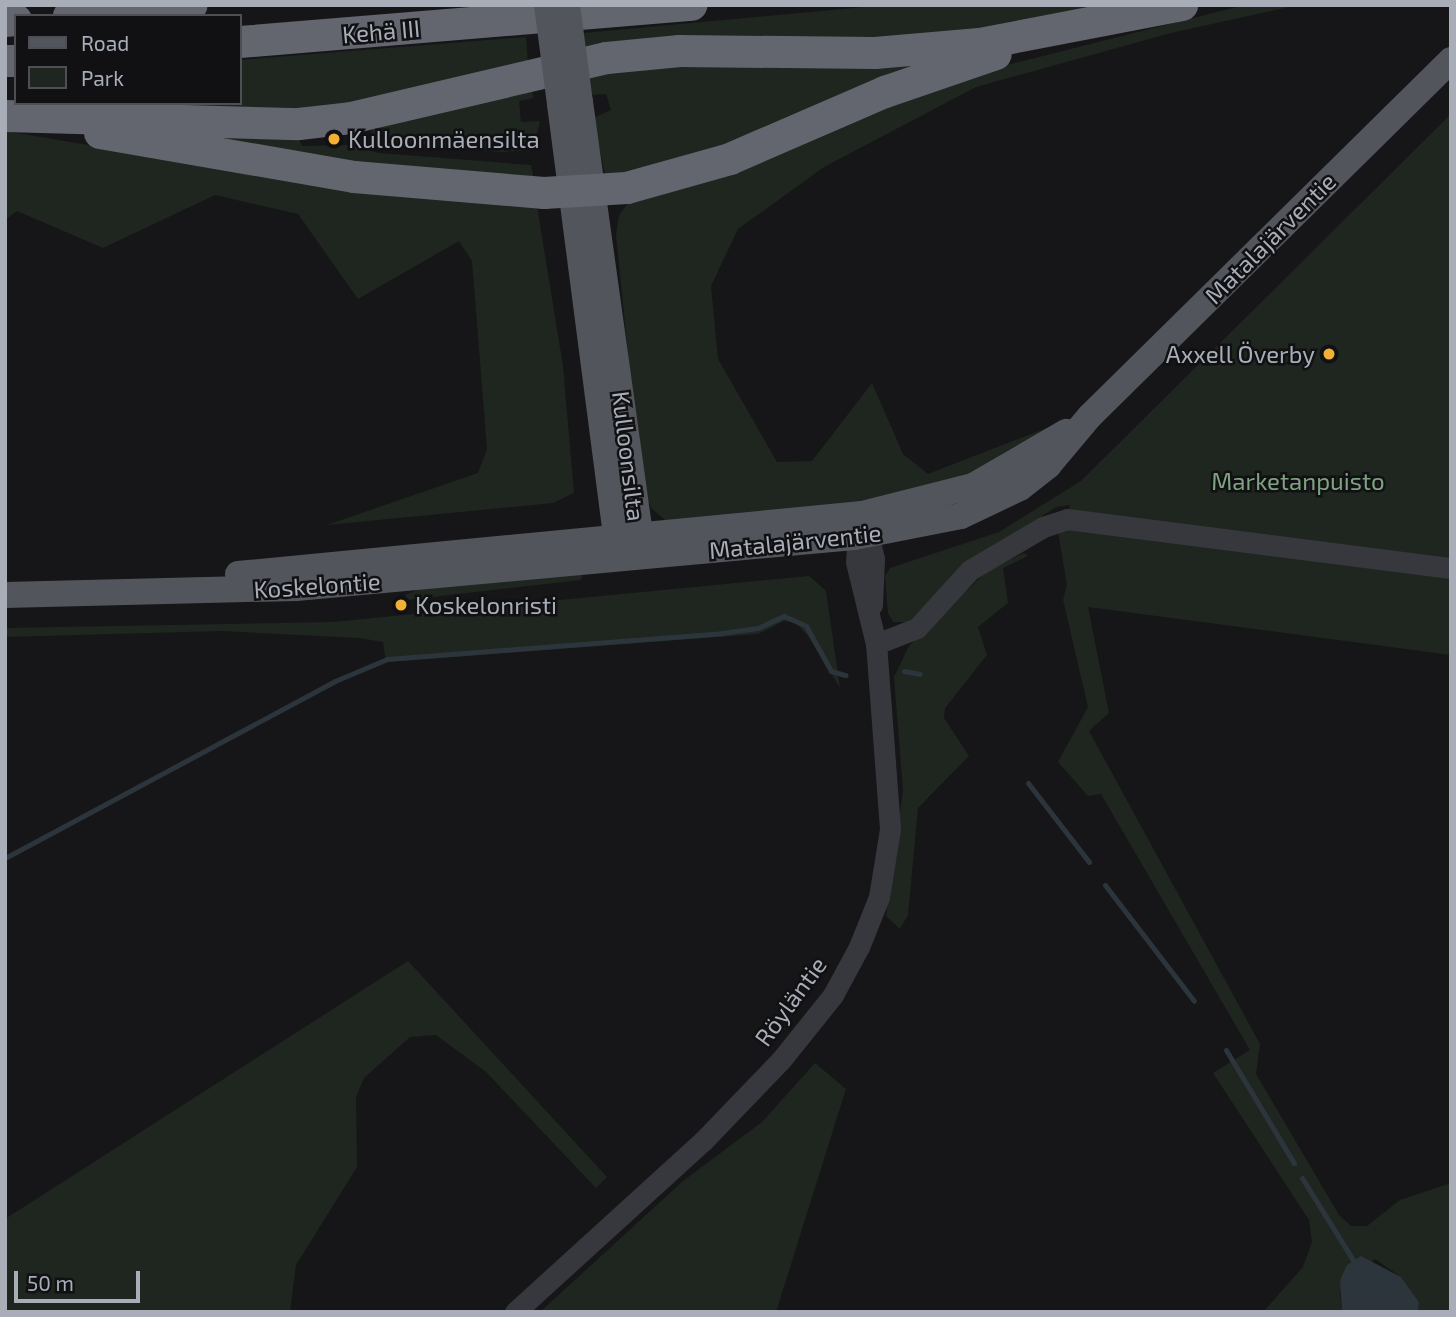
<!DOCTYPE html>
<html>
<head>
<meta charset="utf-8">
<style>
  body { margin:0 }
  #map { position:relative; width:1456px; height:1317px; overflow:hidden; background:#161618; font-family:"Exo 2",sans-serif }
  div>[style] { position:absolute }
  .green>* { inset:0; background:#1e261f }
  .water>* { inset:0; background:#2c353c }
  .stream>* { height:5px; margin:-2.5px; padding:0 2.5px; transform-origin:2.5px; border-radius:2.5px; background:#2c353c }
  .minor>* { height:21px; margin:-10.5px; padding:0 10.5px; transform-origin:10.5px; border-radius:10.5px; background:#37383d }
  .major>* { height:26px; margin:-13px; padding:0 13px; transform-origin:13px; border-radius:13px; background:#53555c }
  .highway>* { height:32px; margin:-16px; padding:0 16px; transform-origin:16px; border-radius:16px; background:#63666e }
  .major-bridge>* { height:26px; margin:-13px; padding:0 13px; transform-origin:13px; border-radius:13px; background:#53555c }
  .dots>* { width:19px; height:19px; translate:-50% -50%; box-sizing:border-box; border:4px solid #111113; border-radius:50% }
  span { translate:-50% -50%; white-space:nowrap; text-align:center; line-height:1.15; -webkit-text-stroke:5px #111113; paint-order:stroke }
  .street-label { font-size:24px; color:#a8adb8 }
  .poi-label { font-size:24px; color:#a8adb8 }
  .left { translate:0 -50%; text-align:left }
  .right { translate:-100% -50%; text-align:right }
  .park-label { font-size:24px; color:#7fa381 }
  .frame { position:absolute; inset:0; border:7px solid #a8adb8; pointer-events:none }
  .legend { position:absolute; left:14px; top:14px; width:228px; height:91px; box-sizing:border-box; background:#111113; border:2px solid #4d4f55; margin:0; padding:9px 12px; list-style:none; font-size:21px; color:#a8adb8 }
  .legend li { display:flex; align-items:center; gap:14px; height:35px }
  .legend b { width:35px; border:2px solid #4d4f55 }
  .scale { position:absolute; left:14px; top:1271px; width:126px; height:32px; box-sizing:border-box; border:4px solid #a8adb8; border-top:0; padding-left:9px; font-size:21px; line-height:24px; white-space:nowrap; color:#a8adb8; -webkit-text-stroke:5px #111113; paint-order:stroke }
</style>
</head>
<body>
<div id="map">
  <div class="green">
    <div style="clip-path:polygon(886px 5px,1126px 5px,993px 33px,585px 54px,583px 33px)"></div>
    <div style="clip-path:polygon(1245px 5px,1298px 5px,1171px 33px,976px 87px,824px 167px,738px 229px,711px 286px,718px 359px,777px 462px,812px 461px,872px 383px,903px 454px,928px 474px,1075px 417px,997px 469px,933px 493px,670px 524px,651px 508px,640px 473px,616px 235px,619px 215px,629px 202px,959px 77px)"></div>
    <div style="clip-path:polygon(526px 37px,528px 63px,317px 112px,27px 103px,240px 103px,240px 60px)"></div>
    <div style="clip-path:polygon(939px 60px,663px 171px,605px 174px,593px 118px,611px 110px,606px 94px,590px 95px,589px 73px,662px 65px)"></div>
    <div style="clip-path:polygon(532px 85px,533px 98px,519px 101px,521px 122px,540px 121px,533px 150px,501px 152px,372px 139px,371px 130px)"></div>
    <div style="clip-path:polygon(1451px 114px,1451px 655px,1088px 607px,1109px 713px,1089px 731px,1260px 1044px,1256px 1074px,1339px 1215px,1351px 1226px,1367px 1226px,1400px 1200px,1451px 1183px,1451px 1312px,1418px 1312px,1419px 1302px,1401px 1277px,1375px 1259px,1340px 1293px,1342px 1312px,1263px 1312px,1303px 1267px,1312px 1242px,1309px 1220px,1213px 1073px,1250px 1050px,1101px 794px,1088px 796px,1058px 762px,1088px 707px,1063px 600px,1067px 585px,1058px 532px,1064px 529px,1070px 505px,1056px 507px,1002px 542px,908px 622px,893px 622px,888px 613px,885px 576px,890px 568px,999px 532px,1081px 481px)"></div>
    <div style="clip-path:polygon(5px 131px,391px 196px,537px 206px,563px 366px,574px 493px,553px 503px,327px 525px,478px 473px,487px 449px,472px 261px,459px 241px,358px 299px,298px 214px,215px 195px,103px 248px,17px 211px,5px 220px)"></div>
    <div style="clip-path:polygon(178px 136px,299px 139px,302px 146px,349px 145px,379px 153px,531px 165px,534px 179px,370px 167px)"></div>
    <div style="clip-path:polygon(1024px 553px,1028px 556px,1003px 568px,1008px 603px,978px 627px,987px 655px,945px 708px,944px 718px,969px 756px,918px 808px,908px 915px,900px 929px,886px 916px,903px 790px,894px 677px,909px 646px,962px 595px,988px 570px)"></div>
    <div style="clip-path:polygon(584px 571px,581px 580px,406px 600px,405px 595px,435px 583px)"></div>
    <div style="clip-path:polygon(809px 576px,826px 591px,840px 688px,808px 636px,796px 623px,784px 621px,758px 634px,386px 662px,383px 642px,359px 638px,222px 631px,5px 637px,5px 628px,332px 622px)"></div>
    <div style="clip-path:polygon(408px 961px,607px 1177px,596px 1188px,486px 1072px,436px 1035px,410px 1037px,364px 1078px,356px 1097px,357px 1167px,296px 1265px,290px 1312px,5px 1312px,5px 1219px)"></div>
    <div style="clip-path:polygon(815px 1063px,846px 1089px,776px 1312px,540px 1312px,683px 1181px,762px 1122px)"></div>
  </div>
  <div class="water">
    <div style="clip-path:polygon(1361px 1256px,1401px 1277px,1419px 1302px,1418px 1312px,1342px 1312px,1340px 1280px,1347px 1265px)"></div>
  </div>
  <div class="stream">
    <div style="left:904px;top:671px;width:16px;rotate:11deg"></div>
    <div style="left:1028px;top:783px;width:100px;rotate:52.3deg"></div>
    <div style="left:5px;top:858px;width:374px;rotate:-28.2deg"></div>
    <div style="left:335px;top:681px;width:56px;rotate:-22.9deg"></div>
    <div style="left:387px;top:659px;width:336px;rotate:-4.4deg"></div>
    <div style="left:722px;top:633px;width:36px;rotate:-8deg"></div>
    <div style="left:758px;top:628px;width:29px;rotate:-25deg"></div>
    <div style="left:784px;top:616px;width:24px;rotate:24deg"></div>
    <div style="left:806px;top:626px;width:51px;rotate:60.9deg"></div>
    <div style="left:831px;top:671px;width:15px;rotate:16deg"></div>
    <div style="left:1105px;top:885px;width:146px;rotate:52.5deg"></div>
    <div style="left:1226px;top:1050px;width:132px;rotate:59deg"></div>
    <div style="left:1302px;top:1178px;width:97px;rotate:58.1deg"></div>
  </div>
  <div class="minor">
    <div style="left:865px;top:520px;width:40px;rotate:77deg"></div>
    <div style="left:874px;top:559px;width:46px;rotate:92.5deg"></div>
    <div style="left:876px;top:644px;width:44px;rotate:-21.3deg"></div>
    <div style="left:917px;top:628px;width:79px;rotate:-47.6deg"></div>
    <div style="left:970px;top:570px;width:85px;rotate:-30.5deg"></div>
    <div style="left:1043px;top:527px;width:25px;rotate:-18deg"></div>
    <div style="left:1067px;top:519px;width:387px;rotate:7.3deg"></div>
    <div style="left:515px;top:1312px;width:254px;rotate:-42.3deg"></div>
    <div style="left:703px;top:1141px;width:112px;rotate:-46.1deg"></div>
    <div style="left:781px;top:1060px;width:83px;rotate:-51.3deg"></div>
    <div style="left:833px;top:995px;width:55px;rotate:-61.6deg"></div>
    <div style="left:859px;top:947px;width:54px;rotate:-68.2deg"></div>
    <div style="left:879px;top:897px;width:69px;rotate:-80.8deg"></div>
    <div style="left:890px;top:829px;width:186px;rotate:-94.3deg"></div>
    <div style="left:876px;top:644px;width:84px;rotate:-103.7deg"></div>
    <div style="left:856px;top:562px;width:39px;rotate:-86deg"></div>
  </div>
  <div class="major">
    <div style="left:580px;top:102px;width:436px;rotate:82.1deg"></div>
    <div style="left:640px;top:534px;width:17px;rotate:115deg"></div>
    <div style="left:560px;top:104px;width:436px;rotate:82.6deg"></div>
    <div style="left:616px;top:536px;width:18px;rotate:56deg"></div>
    <div style="left:238px;top:574px;width:627px;rotate:-5.49deg"></div>
    <div style="left:862px;top:514px;width:114px;rotate:-14.2deg"></div>
    <div style="left:973px;top:486px;width:108px;rotate:-30.1deg"></div>
    <div style="left:5px;top:595px;width:291px;rotate:-1.4deg"></div>
    <div style="left:296px;top:588px;width:560px;rotate:-5.22deg"></div>
    <div style="left:854px;top:537px;width:109px;rotate:-11.1deg"></div>
    <div style="left:961px;top:516px;width:65px;rotate:-25.4deg"></div>
    <div style="left:1020px;top:488px;width:36px;rotate:-38deg"></div>
    <div style="left:1048px;top:466px;width:65px;rotate:-50deg"></div>
    <div style="left:1090px;top:416px;width:507px;rotate:-44.6deg"></div>
  </div>
  <div class="highway">
    <div style="left:69px;top:16px;width:123px;rotate:-5.1deg"></div>
    <div style="left:5px;top:21px;width:11px;rotate:-5deg"></div>
    <div style="left:240px;top:42px;width:453px;rotate:-4.7deg"></div>
    <div style="left:5px;top:61px;width:11px"></div>
    <div style="left:5px;top:116px;width:294px;rotate:1.6deg"></div>
    <div style="left:299px;top:124px;width:52px;rotate:-6.6deg"></div>
    <div style="left:351px;top:118px;width:263px;rotate:-13.2deg"></div>
    <div style="left:607px;top:58px;width:73px;rotate:-5.5deg"></div>
    <div style="left:680px;top:51px;width:195px;rotate:0.6deg"></div>
    <div style="left:875px;top:53px;width:105px;rotate:-4.9deg"></div>
    <div style="left:980px;top:44px;width:206px;rotate:-10.9deg"></div>
    <div style="left:100px;top:133px;width:258px;rotate:9.8deg"></div>
    <div style="left:354px;top:177px;width:191px;rotate:4.8deg"></div>
    <div style="left:544px;top:193px;width:83px;rotate:-3.4deg"></div>
    <div style="left:627px;top:188px;width:107px;rotate:-15.7deg"></div>
    <div style="left:730px;top:159px;width:169px;rotate:-23.4deg"></div>
    <div style="left:885px;top:92px;width:117px;rotate:-18.9deg"></div>
  </div>
  <div class="major-bridge">
    <div style="left:547px;top:5px;width:100px;rotate:82.5deg"></div>
    <div style="left:567px;top:5px;width:98px;rotate:82.4deg"></div>
  </div>
  <div class="dots">
    <div style="left:334px;top:139px;background:#f2b134"></div>
    <div style="left:1329px;top:354px;background:#f2b134"></div>
    <div style="left:401px;top:605px;background:#f2b134"></div>
  </div>
  <div class="street-label">
    <span style="left:381px;top:31px;rotate:-5deg">Kehä III</span>
    <span style="left:1270px;top:238px;rotate:-45deg">Matalajärventie</span>
    <span style="left:629px;top:456px;rotate:83deg">Kulloonsilta</span>
    <span style="left:795px;top:541px;rotate:-6deg">Matalajärventie</span>
    <span style="left:317px;top:585px;rotate:-4deg">Koskelontie</span>
    <span style="left:790px;top:1001px;rotate:-54deg">Röyläntie</span>
  </div>
  <div class="poi-label">
    <span class="left" style="left:348px;top:139px">Kulloonmäensilta</span>
    <span class="right" style="left:1315px;top:354px">Axxell Överby</span>
    <span class="left" style="left:415px;top:605px">Koskelonristi</span>
  </div>
  <div class="park-label">
    <span style="left:1298px;top:481px">Marketanpuisto</span>
  </div>
  <div class="frame"></div>
  <ul class="legend">
  <li><b style="height:9px;background:#53555c"></b>Road</li>
  <li><b style="height:19px;background:#1e261f"></b>Park</li>
  </ul>
  <div class="scale">50 m</div>
</div>
</body>
</html>
